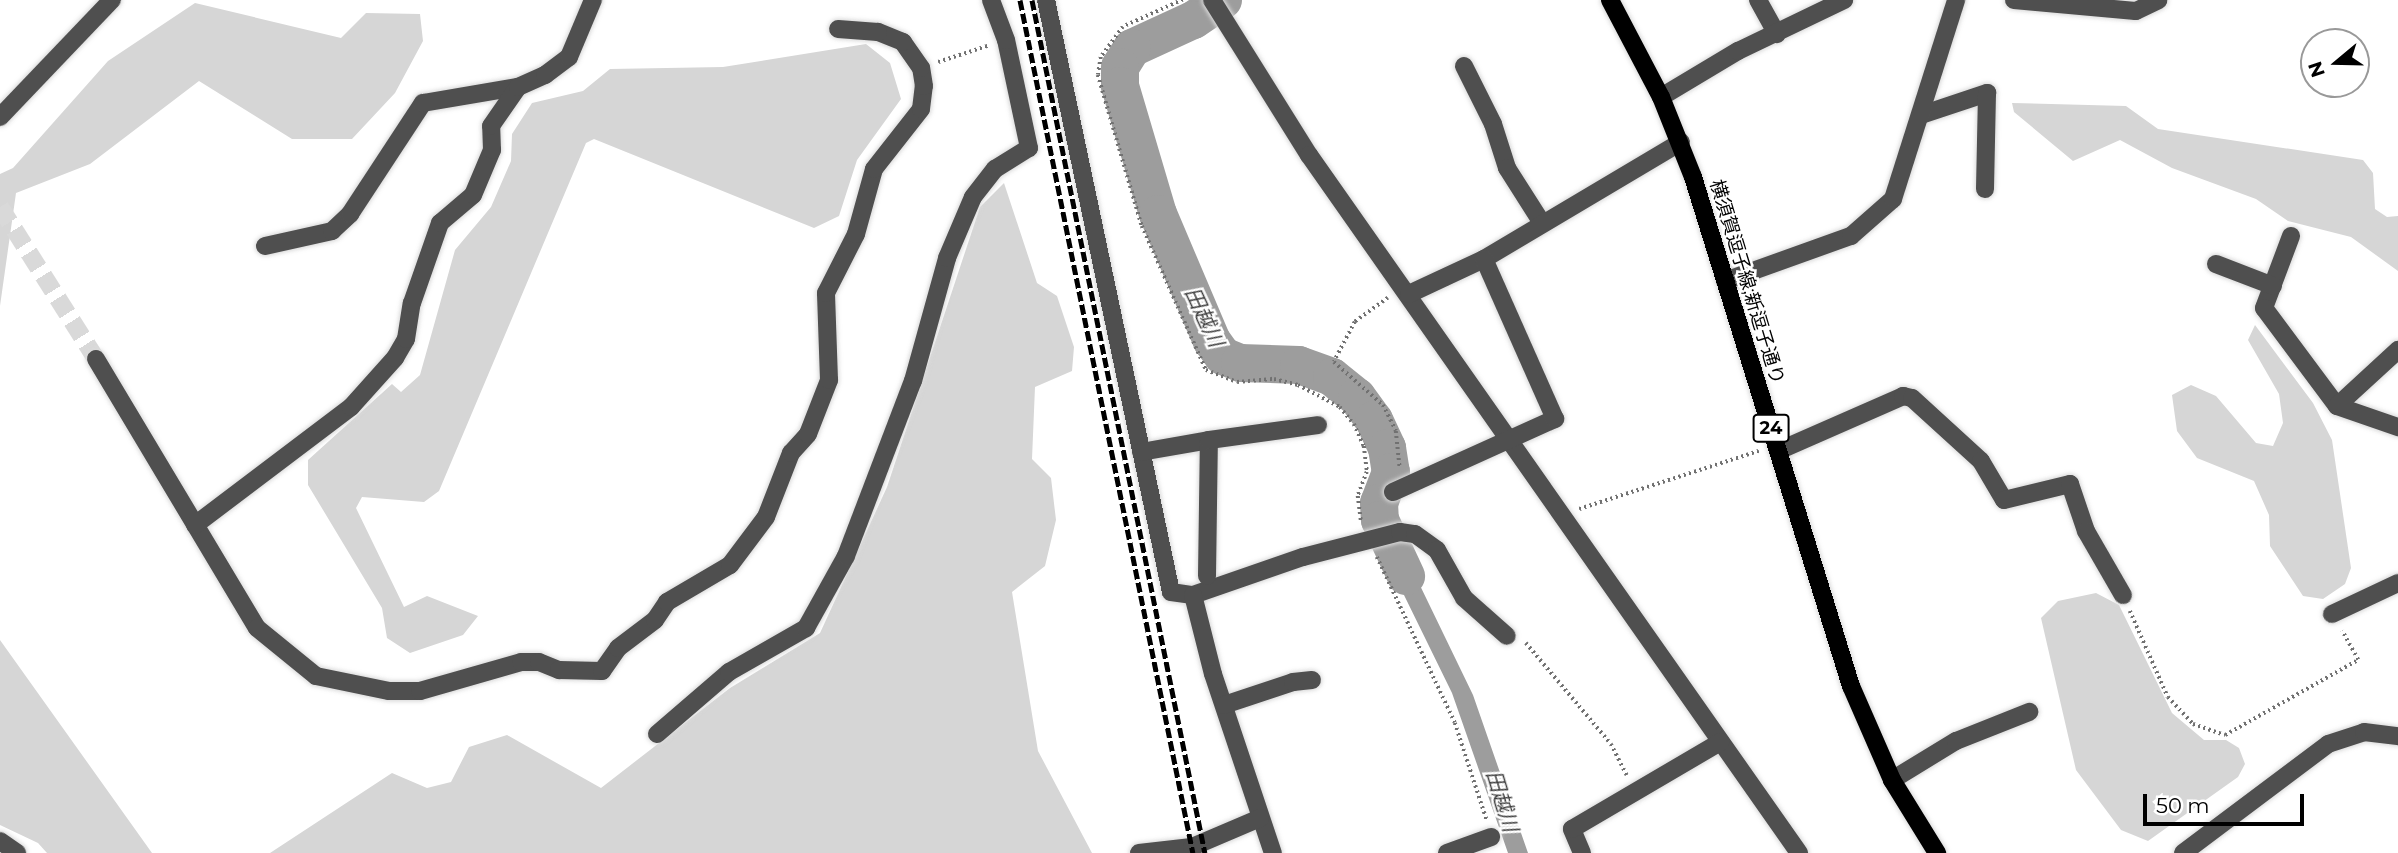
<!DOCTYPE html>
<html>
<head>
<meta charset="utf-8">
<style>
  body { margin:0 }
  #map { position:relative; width:2398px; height:853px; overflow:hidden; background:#fff; font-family:Montserrat,"Noto Sans JP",sans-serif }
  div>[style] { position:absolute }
  .green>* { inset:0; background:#d6d6d6 }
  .water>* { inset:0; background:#9d9d9d }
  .river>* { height:38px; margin:-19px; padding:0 19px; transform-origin:19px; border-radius:19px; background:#9d9d9d }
  .minor-tunnel>* { height:18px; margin-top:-9px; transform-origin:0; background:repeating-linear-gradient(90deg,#d9d9d9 0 18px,transparent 0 27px) }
  .path>* { height:3.5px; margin-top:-1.75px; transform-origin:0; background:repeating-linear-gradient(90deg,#717171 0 2px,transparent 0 5.5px) }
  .roads { filter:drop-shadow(0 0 2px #dbdbdb) drop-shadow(0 0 2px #dbdbdb) }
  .minor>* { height:18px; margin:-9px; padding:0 9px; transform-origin:9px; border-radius:9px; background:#4f4f4f }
  .major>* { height:18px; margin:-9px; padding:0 9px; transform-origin:9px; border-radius:9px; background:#000 }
  .rail>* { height:5px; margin-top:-2.5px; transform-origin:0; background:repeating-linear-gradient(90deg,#000 0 10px,transparent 0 13.5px) }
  span { translate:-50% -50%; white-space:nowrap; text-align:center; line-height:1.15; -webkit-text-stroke:5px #fff; paint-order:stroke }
  .shield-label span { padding:2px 5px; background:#fff; border:2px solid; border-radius:5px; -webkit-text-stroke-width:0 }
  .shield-label { font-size:18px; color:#000; font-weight:700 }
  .street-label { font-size:19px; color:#000 }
  .water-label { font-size:21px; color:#3e3e3e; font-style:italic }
  .north { position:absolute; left:2300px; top:28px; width:70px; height:70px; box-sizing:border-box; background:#fff; border:2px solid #999; border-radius:50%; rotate:251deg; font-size:19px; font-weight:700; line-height:28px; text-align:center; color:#000 }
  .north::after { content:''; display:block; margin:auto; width:24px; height:32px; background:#000; clip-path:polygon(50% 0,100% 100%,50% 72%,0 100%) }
  .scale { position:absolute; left:2143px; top:794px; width:161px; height:32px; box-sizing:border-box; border:4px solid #000; border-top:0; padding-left:9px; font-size:21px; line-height:24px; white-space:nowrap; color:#000; -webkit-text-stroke:5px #fff; paint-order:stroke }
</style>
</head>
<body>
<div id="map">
  <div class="green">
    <div style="clip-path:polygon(195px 3px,341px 38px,366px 13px,420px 14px,423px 41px,395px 93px,352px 139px,292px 139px,199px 81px,90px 164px,16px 193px,0 306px,0 174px,13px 168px,108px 61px)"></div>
    <div style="clip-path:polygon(866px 44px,890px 63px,901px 99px,857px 160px,839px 216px,814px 228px,594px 139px,586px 143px,439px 491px,424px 502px,362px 497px,356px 508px,404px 607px,427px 596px,478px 616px,463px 635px,410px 653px,387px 638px,382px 608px,308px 485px,308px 460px,392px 384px,401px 392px,420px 375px,455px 250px,491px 207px,511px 161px,512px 134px,532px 103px,583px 91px,610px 69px,723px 67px)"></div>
    <div style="clip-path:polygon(2012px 103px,2126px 106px,2158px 129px,2363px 160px,2373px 173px,2375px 209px,2387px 217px,2398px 216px,2398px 271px,2351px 237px,2288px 221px,2256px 199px,2172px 168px,2120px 140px,2073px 161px,2014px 112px)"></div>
    <div style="clip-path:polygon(1004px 183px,1037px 283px,1057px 296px,1074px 347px,1072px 371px,1035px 387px,1032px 459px,1051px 478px,1056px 520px,1045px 566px,1012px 592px,1038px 751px,1092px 853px,270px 853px,392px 773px,427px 788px,451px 782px,469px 747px,507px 735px,601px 788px,730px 688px,820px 633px,887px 487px,980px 207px)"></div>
    <div style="clip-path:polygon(2255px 325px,2313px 403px,2332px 440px,2351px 568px,2345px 584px,2323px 599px,2303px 596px,2270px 546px,2269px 515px,2254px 481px,2197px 458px,2177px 431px,2172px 395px,2191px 385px,2216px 396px,2256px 443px,2273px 446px,2283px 423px,2279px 394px,2248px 340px)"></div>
    <div style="clip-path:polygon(2096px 593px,2119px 605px,2172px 713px,2204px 740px,2226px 740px,2239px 748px,2245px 764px,2238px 777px,2148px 841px,2121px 830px,2076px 770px,2041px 618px,2058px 601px)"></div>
    <div style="clip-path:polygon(0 640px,152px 853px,47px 853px,38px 843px,0 825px)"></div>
  </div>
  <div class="water">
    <div style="clip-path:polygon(1398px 540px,1473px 695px,1528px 853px,1508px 853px,1452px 693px,1379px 544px)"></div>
  </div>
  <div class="river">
    <div style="left:1223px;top:0;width:36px;rotate:146deg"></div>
    <div style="left:1193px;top:20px;width:67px;rotate:155.3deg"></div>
    <div style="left:1132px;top:48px;width:22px;rotate:122deg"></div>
    <div style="left:1120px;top:67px;width:19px;rotate:90deg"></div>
    <div style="left:1120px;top:86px;width:134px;rotate:73.5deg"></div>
    <div style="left:1158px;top:214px;width:138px;rotate:67deg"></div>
    <div style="left:1212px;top:341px;width:19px;rotate:54deg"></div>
    <div style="left:1223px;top:356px;width:18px;rotate:22deg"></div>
    <div style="left:1240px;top:363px;width:59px;rotate:1.9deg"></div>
    <div style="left:1299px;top:365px;width:35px;rotate:20deg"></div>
    <div style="left:1332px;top:377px;width:32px;rotate:39deg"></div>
    <div style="left:1357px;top:397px;width:29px;rotate:54deg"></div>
    <div style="left:1374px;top:420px;width:31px;rotate:65deg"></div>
    <div style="left:1387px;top:448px;width:24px;rotate:81deg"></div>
    <div style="left:1391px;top:472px;width:33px;rotate:111deg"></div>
    <div style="left:1379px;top:503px;width:17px;rotate:87deg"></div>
    <div style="left:1380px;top:520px;width:62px;rotate:65.1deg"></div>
  </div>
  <div class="minor-tunnel">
    <div style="left:0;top:207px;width:180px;rotate:57.7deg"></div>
  </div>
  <div class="path">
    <div style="left:1183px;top:0;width:66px;rotate:155.8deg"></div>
    <div style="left:1123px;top:27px;width:37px;rotate:126deg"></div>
    <div style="left:1101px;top:57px;width:18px;rotate:99deg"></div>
    <div style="left:1098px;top:75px;width:157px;rotate:73.8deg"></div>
    <div style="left:1142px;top:226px;width:158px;rotate:66deg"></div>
    <div style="left:1206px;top:370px;width:33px;rotate:21deg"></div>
    <div style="left:1237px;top:382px;width:37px;rotate:-5deg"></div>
    <div style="left:1274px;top:379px;width:25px;rotate:14deg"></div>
    <div style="left:1298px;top:385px;width:47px;rotate:27.6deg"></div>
    <div style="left:1340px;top:407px;width:22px;rotate:51deg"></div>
    <div style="left:1354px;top:424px;width:24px;rotate:66deg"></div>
    <div style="left:1364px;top:446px;width:26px;rotate:83deg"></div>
    <div style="left:1367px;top:472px;width:26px;rotate:111deg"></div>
    <div style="left:1358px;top:496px;width:25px;rotate:83deg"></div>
    <div style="left:938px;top:62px;width:52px;rotate:-18.1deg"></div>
    <div style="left:1388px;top:298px;width:41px;rotate:144deg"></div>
    <div style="left:1355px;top:322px;width:45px;rotate:117.7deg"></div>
    <div style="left:1334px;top:362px;width:65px;rotate:41.3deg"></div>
    <div style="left:1383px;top:405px;width:29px;rotate:63deg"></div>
    <div style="left:1396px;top:431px;width:36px;rotate:84deg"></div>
    <div style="left:1579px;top:509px;width:189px;rotate:-17.9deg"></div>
    <div style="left:1377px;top:557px;width:183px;rotate:64.8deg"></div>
    <div style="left:1455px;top:723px;width:103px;rotate:71.9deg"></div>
    <div style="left:2130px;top:611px;width:94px;rotate:66.2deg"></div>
    <div style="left:2168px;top:697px;width:37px;rotate:47deg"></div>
    <div style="left:2193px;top:724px;width:34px;rotate:19deg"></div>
    <div style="left:2225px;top:735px;width:153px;rotate:-29.4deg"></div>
    <div style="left:2358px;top:660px;width:33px;rotate:-119deg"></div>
    <div style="left:1526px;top:643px;width:132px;rotate:49.9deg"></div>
    <div style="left:1611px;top:744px;width:35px;rotate:63deg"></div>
  </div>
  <div class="roads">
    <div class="minor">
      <div style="left:1046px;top:0;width:605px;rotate:78.08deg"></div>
      <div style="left:1171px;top:592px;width:22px;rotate:8deg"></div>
      <div style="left:1193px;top:595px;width:116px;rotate:-19.1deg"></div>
      <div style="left:1303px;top:557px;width:100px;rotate:-14.5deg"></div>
      <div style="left:1400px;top:532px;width:15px;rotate:8deg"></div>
      <div style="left:1415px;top:534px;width:27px;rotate:36deg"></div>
      <div style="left:1437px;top:550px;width:55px;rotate:60.6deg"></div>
      <div style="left:1464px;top:598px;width:57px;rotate:41.5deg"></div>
      <div style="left:1212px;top:0;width:183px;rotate:58deg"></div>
      <div style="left:1309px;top:155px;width:853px;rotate:54.93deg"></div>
      <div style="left:1758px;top:0;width:39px;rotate:61deg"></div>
      <div style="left:2014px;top:0;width:122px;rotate:5.2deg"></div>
      <div style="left:2136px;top:11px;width:25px;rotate:-26deg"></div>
      <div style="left:1464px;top:66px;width:65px;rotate:63.4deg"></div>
      <div style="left:1493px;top:124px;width:46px;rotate:72.3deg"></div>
      <div style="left:1507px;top:168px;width:65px;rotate:57.5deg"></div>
      <div style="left:1661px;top:97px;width:90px;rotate:-30.9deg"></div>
      <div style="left:1738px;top:51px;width:118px;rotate:-25.7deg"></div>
      <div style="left:1921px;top:115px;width:70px;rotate:-18.4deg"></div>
      <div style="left:1987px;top:93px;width:96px;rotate:91.2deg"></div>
      <div style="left:0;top:117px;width:162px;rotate:-46.3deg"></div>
      <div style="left:2291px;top:236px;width:77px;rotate:110.6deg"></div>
      <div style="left:2264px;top:308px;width:122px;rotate:53.3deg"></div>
      <div style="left:2337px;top:406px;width:65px;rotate:19deg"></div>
      <div style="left:265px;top:246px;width:69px;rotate:-12.6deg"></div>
      <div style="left:332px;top:231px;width:25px;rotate:-43deg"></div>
      <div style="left:350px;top:214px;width:133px;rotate:-56.7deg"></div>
      <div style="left:423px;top:103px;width:96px;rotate:-9.6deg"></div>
      <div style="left:2216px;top:264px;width:61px;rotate:21.1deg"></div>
      <div style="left:1725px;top:281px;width:134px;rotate:-19.7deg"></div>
      <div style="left:1851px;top:236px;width:56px;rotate:-41.4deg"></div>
      <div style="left:1893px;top:199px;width:209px;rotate:-72.4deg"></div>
      <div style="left:1409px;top:294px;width:83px;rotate:-25deg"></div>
      <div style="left:1484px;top:259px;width:229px;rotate:-30.7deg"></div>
      <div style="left:96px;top:359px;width:313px;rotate:59.1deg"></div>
      <div style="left:257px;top:628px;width:76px;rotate:39.1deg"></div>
      <div style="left:316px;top:676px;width:75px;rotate:11.6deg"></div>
      <div style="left:389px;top:691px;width:31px"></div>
      <div style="left:420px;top:691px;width:105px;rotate:-16deg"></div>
      <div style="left:521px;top:662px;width:18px"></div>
      <div style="left:539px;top:662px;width:22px;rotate:22deg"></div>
      <div style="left:559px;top:670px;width:43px;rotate:1.3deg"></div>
      <div style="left:602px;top:671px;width:28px;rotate:-55deg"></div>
      <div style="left:618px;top:648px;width:46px;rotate:-37.1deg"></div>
      <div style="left:655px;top:620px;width:22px;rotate:-56deg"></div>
      <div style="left:667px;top:602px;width:73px;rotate:-30.4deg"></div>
      <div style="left:730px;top:565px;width:60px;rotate:-53.1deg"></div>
      <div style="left:766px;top:517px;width:69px;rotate:-68.7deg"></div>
      <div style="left:791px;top:453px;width:25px;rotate:-48deg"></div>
      <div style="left:808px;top:434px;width:58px;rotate:-68.7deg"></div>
      <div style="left:829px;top:380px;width:87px;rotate:-92deg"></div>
      <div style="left:826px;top:293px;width:66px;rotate:-63deg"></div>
      <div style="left:856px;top:234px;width:67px;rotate:-74.5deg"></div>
      <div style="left:874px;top:169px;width:76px;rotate:-51.9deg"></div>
      <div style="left:921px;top:109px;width:23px;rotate:-83deg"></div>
      <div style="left:924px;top:86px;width:18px;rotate:-99deg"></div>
      <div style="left:921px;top:68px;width:32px;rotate:-125deg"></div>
      <div style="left:903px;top:42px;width:27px;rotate:-158deg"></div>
      <div style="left:878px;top:32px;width:40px;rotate:-175.7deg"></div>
      <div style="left:2337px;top:406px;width:83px;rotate:-42.6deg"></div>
      <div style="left:1778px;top:451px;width:137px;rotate:-23.7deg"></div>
      <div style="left:1903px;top:396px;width:9px;rotate:13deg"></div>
      <div style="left:1912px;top:398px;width:93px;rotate:42.4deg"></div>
      <div style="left:1981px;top:461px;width:45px;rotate:59.5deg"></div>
      <div style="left:2004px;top:500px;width:68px;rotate:-13.6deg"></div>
      <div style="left:2070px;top:484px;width:50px;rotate:71.2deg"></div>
      <div style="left:2086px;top:531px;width:74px;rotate:60deg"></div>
      <div style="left:1141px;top:452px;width:69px;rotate:-10deg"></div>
      <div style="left:1393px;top:492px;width:178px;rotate:-24.3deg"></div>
      <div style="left:1555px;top:419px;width:175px;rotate:-113.9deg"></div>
      <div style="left:195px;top:525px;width:196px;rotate:-37.1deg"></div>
      <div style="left:351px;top:407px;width:66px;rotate:-48.1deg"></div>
      <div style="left:395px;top:358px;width:22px;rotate:-60deg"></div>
      <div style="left:406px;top:339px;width:36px;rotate:-81deg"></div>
      <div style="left:412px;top:303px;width:85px;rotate:-70.7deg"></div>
      <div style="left:440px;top:223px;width:43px;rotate:-40.3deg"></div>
      <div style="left:473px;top:195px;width:49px;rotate:-67.1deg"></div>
      <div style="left:492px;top:150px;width:24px;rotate:-92deg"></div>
      <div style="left:491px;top:126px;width:47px;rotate:-55.3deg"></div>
      <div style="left:518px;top:87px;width:30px;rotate:-24deg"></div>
      <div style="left:545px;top:75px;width:30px;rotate:-37deg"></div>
      <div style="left:569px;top:57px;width:62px;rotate:-67.2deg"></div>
      <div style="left:1207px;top:576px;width:136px;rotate:-89.2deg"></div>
      <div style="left:1209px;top:440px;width:110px;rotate:-7.8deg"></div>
      <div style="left:1193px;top:595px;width:81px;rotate:75.8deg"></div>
      <div style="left:1213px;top:674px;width:189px;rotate:71.5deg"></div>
      <div style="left:2332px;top:614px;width:73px;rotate:-25.2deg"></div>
      <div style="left:1224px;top:705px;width:73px;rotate:-18.4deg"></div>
      <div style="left:1293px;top:682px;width:19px;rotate:-6deg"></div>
      <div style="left:657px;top:734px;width:95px;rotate:-40.7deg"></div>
      <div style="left:729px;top:672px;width:89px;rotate:-29.7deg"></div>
      <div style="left:806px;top:628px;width:82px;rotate:-60.9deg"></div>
      <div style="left:846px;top:556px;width:187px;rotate:-69.1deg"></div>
      <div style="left:913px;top:381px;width:128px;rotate:-74.5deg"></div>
      <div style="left:947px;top:258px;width:66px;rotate:-66.9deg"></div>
      <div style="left:973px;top:197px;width:36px;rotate:-52deg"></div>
      <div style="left:995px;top:169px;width:40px;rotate:-32deg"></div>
      <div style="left:1029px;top:148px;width:110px;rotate:-102deg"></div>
      <div style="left:1006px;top:40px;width:43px;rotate:-110.6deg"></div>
      <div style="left:1892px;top:780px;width:75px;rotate:-31.4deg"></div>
      <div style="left:1956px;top:741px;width:79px;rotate:-21.7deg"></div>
      <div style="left:0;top:841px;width:21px;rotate:35deg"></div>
      <div style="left:1139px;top:853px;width:53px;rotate:-6.5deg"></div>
      <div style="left:1192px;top:847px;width:74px;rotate:-23.1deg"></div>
      <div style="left:1447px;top:853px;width:47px;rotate:-20deg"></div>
      <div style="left:1582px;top:853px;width:26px;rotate:-113deg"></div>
      <div style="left:1572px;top:829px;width:172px;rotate:-30.4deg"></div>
      <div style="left:2183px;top:853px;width:181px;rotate:-36.9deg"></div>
      <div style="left:2328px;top:744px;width:38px;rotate:-18deg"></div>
      <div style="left:2364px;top:732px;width:34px;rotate:7deg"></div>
    </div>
    <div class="major">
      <div style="left:1610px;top:0;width:110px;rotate:62.3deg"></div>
      <div style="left:1661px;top:97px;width:86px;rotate:68.2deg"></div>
      <div style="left:1693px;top:177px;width:533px;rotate:72.76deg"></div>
      <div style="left:1851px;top:686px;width:103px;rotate:66.4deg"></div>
      <div style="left:1892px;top:780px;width:86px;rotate:58.3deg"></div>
    </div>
  </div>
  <div class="rail">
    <div style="left:1020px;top:0;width:870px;rotate:78.54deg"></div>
    <div style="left:1032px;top:0;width:870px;rotate:78.54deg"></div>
  </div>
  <div class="shield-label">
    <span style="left:1771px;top:428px">24</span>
  </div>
  <div class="street-label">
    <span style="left:1747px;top:282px;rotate:73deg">横須賀逗子線;新逗子通り</span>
  </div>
  <div class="water-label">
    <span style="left:1204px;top:317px;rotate:65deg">田越川</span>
    <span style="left:1502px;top:801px;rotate:73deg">田越川</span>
  </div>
  <div class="north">N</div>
  <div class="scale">50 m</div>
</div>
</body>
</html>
